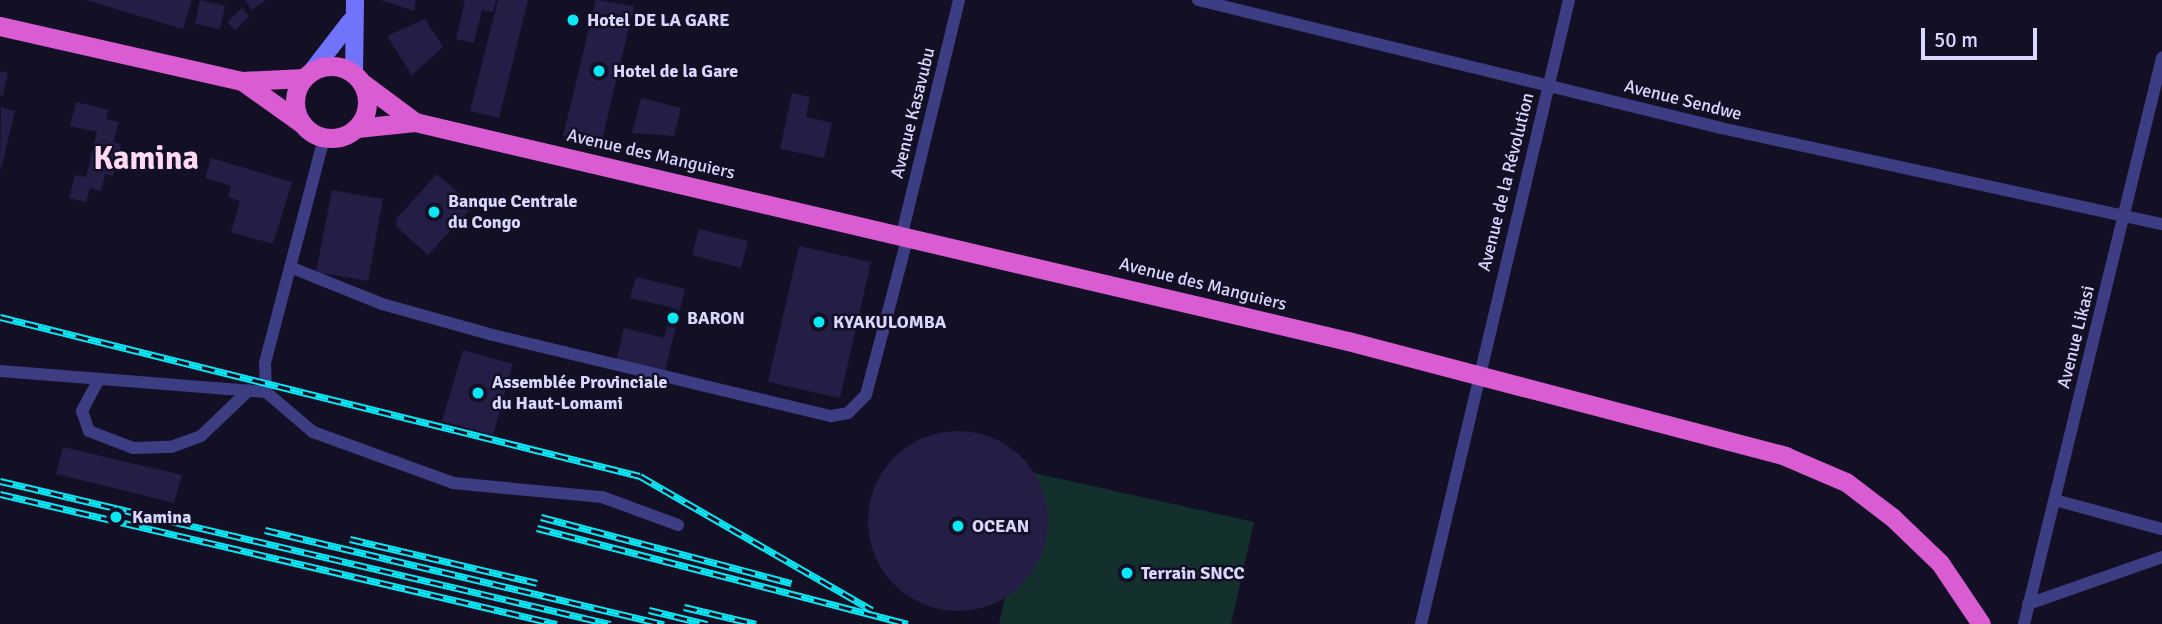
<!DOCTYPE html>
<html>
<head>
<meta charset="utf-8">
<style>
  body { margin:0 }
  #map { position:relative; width:2162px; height:624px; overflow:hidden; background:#131026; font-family:Signika,sans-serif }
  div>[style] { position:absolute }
  .green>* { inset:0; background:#13302d }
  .building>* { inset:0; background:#241d46 }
  .round { border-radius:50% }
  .minor>* { height:12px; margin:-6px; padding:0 6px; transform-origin:6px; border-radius:6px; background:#3d3d83 }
  .secondary>* { height:18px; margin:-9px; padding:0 9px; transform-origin:9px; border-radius:9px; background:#7174fa }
  .trunk>* { height:19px; margin:-9.5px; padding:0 9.5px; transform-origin:9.5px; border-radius:9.5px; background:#da5cd2 }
  .trunk>.ring { margin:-9.5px; padding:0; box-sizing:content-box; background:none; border:19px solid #da5cd2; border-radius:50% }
  .rail>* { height:7px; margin-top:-3.5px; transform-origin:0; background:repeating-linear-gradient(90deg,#131026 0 13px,#0ae8f6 0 26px); box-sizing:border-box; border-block:2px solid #0ae8f6 }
  .dots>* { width:19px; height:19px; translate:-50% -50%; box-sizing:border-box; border:4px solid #131026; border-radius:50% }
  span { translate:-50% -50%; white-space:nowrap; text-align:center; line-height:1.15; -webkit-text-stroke:5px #131026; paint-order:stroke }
  .poi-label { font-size:18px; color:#d9d7fd; font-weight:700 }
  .left { translate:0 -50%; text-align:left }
  .street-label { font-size:18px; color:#d9d7fd }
  .town-label { font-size:32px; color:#fed9f2; font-weight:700 }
  .scale { position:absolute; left:1921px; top:28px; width:116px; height:32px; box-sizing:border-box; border:4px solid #d9d7fd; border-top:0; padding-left:9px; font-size:21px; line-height:24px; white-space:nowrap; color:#d9d7fd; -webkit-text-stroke:5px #131026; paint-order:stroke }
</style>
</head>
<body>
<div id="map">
  <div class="green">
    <div style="clip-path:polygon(1034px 473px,1254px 522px,1231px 624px,999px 624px)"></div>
  </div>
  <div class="building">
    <div style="clip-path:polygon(85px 0,192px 0,183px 29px)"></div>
    <div style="clip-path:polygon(200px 0,225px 6px,220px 29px,195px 24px)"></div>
    <div style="clip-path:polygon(245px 0,266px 0,252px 10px)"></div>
    <div style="clip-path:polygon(380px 0,416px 0,414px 11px)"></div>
    <div style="clip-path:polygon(465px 0,496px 0,493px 12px,482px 10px,474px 43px,456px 39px)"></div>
    <div style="clip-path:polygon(498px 0,528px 0,499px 118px,470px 111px)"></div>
    <div style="clip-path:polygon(596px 0,634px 6px,601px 144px,563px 136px)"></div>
    <div style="clip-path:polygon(242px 8px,249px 16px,235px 30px,227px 22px)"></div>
    <div style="clip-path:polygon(425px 19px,443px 47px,412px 75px,387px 36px)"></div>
    <div style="clip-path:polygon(0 71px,8px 73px,3px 96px,0 95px)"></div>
    <div style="clip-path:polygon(792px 93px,810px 97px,806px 117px,832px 123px,824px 158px,780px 149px)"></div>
    <div style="clip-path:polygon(641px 98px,681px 108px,674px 136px,632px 133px)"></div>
    <div style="clip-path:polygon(76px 102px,109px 110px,106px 119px,119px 122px,113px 142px,121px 144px,113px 176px,105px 174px,101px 191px,90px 188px,86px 202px,69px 198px,75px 175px,86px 177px,97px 132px,70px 126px)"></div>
    <div style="clip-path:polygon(1px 107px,15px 111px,1px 169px,0 169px)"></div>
    <div style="clip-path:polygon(211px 158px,292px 182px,273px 244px,231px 232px,240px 201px,228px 197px,231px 186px,205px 178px)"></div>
    <div style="clip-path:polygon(437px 174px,473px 206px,428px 255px,397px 227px,396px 219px)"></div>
    <div style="clip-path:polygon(332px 190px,383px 199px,368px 281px,316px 272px)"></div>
    <div style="clip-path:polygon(699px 229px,748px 241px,741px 268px,692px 255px)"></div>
    <div style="clip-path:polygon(799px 246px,871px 262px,840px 398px,768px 382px)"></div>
    <div style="clip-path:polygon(636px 277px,685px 289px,664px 375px,616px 363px,624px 328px,664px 338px,671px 307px,630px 298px)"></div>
    <div style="clip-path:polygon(463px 350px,513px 364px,493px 435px,442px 421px)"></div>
    <div class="round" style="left:868px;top:431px;width:180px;height:180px"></div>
    <div style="clip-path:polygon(63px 447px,182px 475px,174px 503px,56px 474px)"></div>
  </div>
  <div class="minor">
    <div style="left:1198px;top:0;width:538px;rotate:13.75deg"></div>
    <div style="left:1721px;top:128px;width:451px;rotate:12.3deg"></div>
    <div style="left:324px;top:138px;width:233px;rotate:104.7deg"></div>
    <div style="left:265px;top:363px;width:29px;rotate:88deg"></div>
    <div style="left:266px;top:392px;width:62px;rotate:40.4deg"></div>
    <div style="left:313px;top:432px;width:149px;rotate:20deg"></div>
    <div style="left:453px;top:483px;width:150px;rotate:5.4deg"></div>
    <div style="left:602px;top:497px;width:81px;rotate:20.2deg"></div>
    <div style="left:902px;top:234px;width:241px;rotate:-76.3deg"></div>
    <div style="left:290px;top:267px;width:99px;rotate:21.9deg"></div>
    <div style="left:382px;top:304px;width:115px;rotate:15.6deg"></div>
    <div style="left:493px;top:335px;width:348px;rotate:13.5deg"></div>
    <div style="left:831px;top:416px;width:17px;rotate:-10deg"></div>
    <div style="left:848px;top:413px;width:25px;rotate:-45deg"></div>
    <div style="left:866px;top:395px;width:164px;rotate:-75.2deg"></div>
    <div style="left:0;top:371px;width:267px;rotate:4.5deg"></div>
    <div style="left:99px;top:379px;width:36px;rotate:118deg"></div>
    <div style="left:82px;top:411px;width:21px;rotate:71deg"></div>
    <div style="left:89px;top:431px;width:47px;rotate:21.1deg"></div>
    <div style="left:133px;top:448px;width:38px;rotate:-2deg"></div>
    <div style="left:171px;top:447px;width:32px;rotate:-20deg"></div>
    <div style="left:201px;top:436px;width:66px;rotate:-43.8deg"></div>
    <div style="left:2055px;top:500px;width:111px;rotate:15.2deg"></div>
    <div style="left:2028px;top:604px;width:142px;rotate:-19.3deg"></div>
    <div style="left:1421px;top:624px;width:641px;rotate:-76.66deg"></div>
    <div style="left:2024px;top:624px;width:583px;rotate:-76.3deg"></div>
  </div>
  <div class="secondary">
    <div style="left:313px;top:70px;width:61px;rotate:-52.4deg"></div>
    <div style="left:354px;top:74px;width:74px;rotate:-89.2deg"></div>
  </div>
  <div class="trunk">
    <div style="left:0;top:26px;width:248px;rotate:12.8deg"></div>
    <div style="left:242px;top:81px;width:62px;rotate:-2.8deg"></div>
    <div class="ring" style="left:295px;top:66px;width:53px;height:53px"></div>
    <div style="left:242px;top:81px;width:72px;rotate:35.4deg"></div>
    <div style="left:361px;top:82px;width:67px;rotate:36.5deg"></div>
    <div style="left:415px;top:122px;width:958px;rotate:13.21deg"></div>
    <div style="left:1348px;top:341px;width:452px;rotate:14.7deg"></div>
    <div style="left:1785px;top:456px;width:66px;rotate:23.1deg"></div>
    <div style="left:1846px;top:482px;width:58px;rotate:37.3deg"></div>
    <div style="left:1892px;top:517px;width:66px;rotate:43.8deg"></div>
    <div style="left:1940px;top:563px;width:73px;rotate:56.1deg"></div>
    <div style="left:357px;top:128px;width:58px;rotate:-5.9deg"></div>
  </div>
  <div class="rail">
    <div style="left:0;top:317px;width:659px;rotate:13.95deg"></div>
    <div style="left:640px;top:476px;width:268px;rotate:30deg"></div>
    <div style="left:0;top:481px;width:627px;rotate:13.19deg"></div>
    <div style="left:0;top:494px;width:572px;rotate:13.14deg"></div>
    <div style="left:541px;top:517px;width:259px;rotate:14.8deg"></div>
    <div style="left:537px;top:528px;width:383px;rotate:14.5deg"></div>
    <div style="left:265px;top:530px;width:410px;rotate:13.3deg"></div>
    <div style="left:350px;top:539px;width:192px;rotate:13.2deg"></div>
    <div style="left:684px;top:607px;width:74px;rotate:13.3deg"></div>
    <div style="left:649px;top:610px;width:60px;rotate:13.6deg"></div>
  </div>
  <div class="dots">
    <div style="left:573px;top:20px;background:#0ae8f6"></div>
    <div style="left:599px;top:71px;background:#0ae8f6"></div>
    <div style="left:434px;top:212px;background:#0ae8f6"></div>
    <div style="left:673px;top:318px;background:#0ae8f6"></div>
    <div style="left:819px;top:322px;background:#0ae8f6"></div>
    <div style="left:478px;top:393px;background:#0ae8f6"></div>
    <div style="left:116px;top:517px;background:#0ae8f6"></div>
    <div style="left:958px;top:526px;background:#0ae8f6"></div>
    <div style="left:1127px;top:573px;background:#0ae8f6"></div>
  </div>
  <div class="poi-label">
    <span class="left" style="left:587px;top:20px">Hotel DE LA GARE</span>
    <span class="left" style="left:613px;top:71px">Hotel de la Gare</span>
    <span class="left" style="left:448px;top:212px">Banque Centrale<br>du Congo</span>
    <span class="left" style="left:687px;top:318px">BARON</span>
    <span class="left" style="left:833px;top:322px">KYAKULOMBA</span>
    <span class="left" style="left:492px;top:393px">Assemblée Provinciale<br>du Haut-Lomami</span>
    <span class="left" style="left:132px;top:517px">Kamina</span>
    <span class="left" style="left:972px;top:526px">OCEAN</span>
    <span class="left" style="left:1141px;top:573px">Terrain SNCC</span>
  </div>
  <div class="street-label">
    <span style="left:1683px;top:100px;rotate:14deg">Avenue Sendwe</span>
    <span style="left:913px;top:113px;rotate:-76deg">Avenue Kasavubu</span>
    <span style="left:651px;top:154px;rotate:13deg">Avenue des Manguiers</span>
    <span style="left:1506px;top:182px;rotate:-76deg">Avenue de la Révolution</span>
    <span style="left:1203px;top:284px;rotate:14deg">Avenue des Manguiers</span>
    <span style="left:2076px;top:337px;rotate:-76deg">Avenue Likasi</span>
  </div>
  <div class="town-label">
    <span style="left:146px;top:159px">Kamina</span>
  </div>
  <div class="scale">50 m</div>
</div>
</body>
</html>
